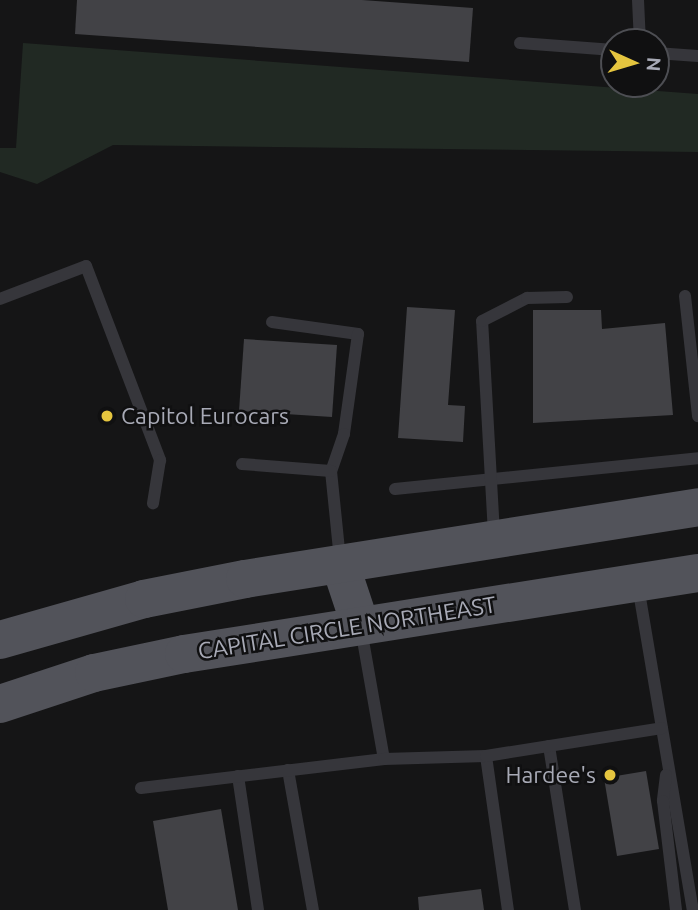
<!DOCTYPE html>
<html>
<head>
<meta charset="utf-8">
<style>
  body { margin:0 }
  #map { position:relative; width:698px; height:910px; overflow:hidden; background:#151516; font-family:Ubuntu,sans-serif }
  div>[style] { position:absolute }
  .green>* { inset:0; background:#212923 }
  .building>* { inset:0; background:#424246 }
  .lane>* { height:12px; margin:-6px; padding:0 6px; transform-origin:6px; border-radius:6px; background:#36363b }
  .primary>* { height:38px; margin:-19px; padding:0 19px; transform-origin:19px; border-radius:19px; background:#52535a }
  .dots>* { width:19px; height:19px; translate:-50% -50%; box-sizing:border-box; border:4px solid #101011; border-radius:50% }
  span { translate:-50% -50%; white-space:nowrap; text-align:center; line-height:1.15; -webkit-text-stroke:5px #101011; paint-order:stroke }
  .poi-label { font-size:23px; color:#a8aab6 }
  .left { translate:0 -50%; text-align:left }
  .right { translate:-100% -50%; text-align:right }
  .street-label { font-size:23px; color:#a8aab6 }
  .north { position:absolute; left:600px; top:28px; width:70px; height:70px; box-sizing:border-box; background:#101011; border:2px solid #4d4e53; border-radius:50%; rotate:94deg; font-size:19px; font-weight:700; line-height:28px; text-align:center; color:#a8aab6 }
  .north::after { content:''; display:block; margin:auto; width:24px; height:32px; background:#e5c53f; clip-path:polygon(50% 0,100% 100%,50% 72%,0 100%) }
</style>
</head>
<body>
<div id="map">
  <div class="green">
    <div style="clip-path:polygon(23px 43px,698px 94px,698px 152px,113px 145px,37px 184px,0 172px,0 148px,16px 148px)"></div>
  </div>
  <div class="building">
    <div style="clip-path:polygon(77px 0,362px 0,473px 8px,469px 62px,75px 34px)"></div>
    <div style="clip-path:polygon(407px 307px,455px 310px,448px 405px,465px 406px,463px 442px,398px 438px)"></div>
    <div style="clip-path:polygon(533px 310px,601px 310px,602px 329px,665px 323px,673px 415px,533px 423px)"></div>
    <div style="clip-path:polygon(244px 339px,337px 345px,332px 417px,239px 411px)"></div>
    <div style="clip-path:polygon(646px 771px,659px 849px,617px 856px,604px 778px)"></div>
    <div style="clip-path:polygon(221px 809px,238px 910px,168px 910px,153px 821px)"></div>
    <div style="clip-path:polygon(481px 889px,484px 910px,419px 910px,418px 897px)"></div>
  </div>
  <div class="lane">
    <div style="left:638px;top:0;width:42px;rotate:87.3deg"></div>
    <div style="left:520px;top:43px;width:94px;rotate:4.3deg"></div>
    <div style="left:656px;top:53px;width:42px;rotate:4.1deg"></div>
    <div style="left:685px;top:296px;width:121px;rotate:83.8deg"></div>
    <div style="left:0;top:299px;width:92px;rotate:-21deg"></div>
    <div style="left:86px;top:266px;width:208px;rotate:69.1deg"></div>
    <div style="left:160px;top:460px;width:44px;rotate:99.2deg"></div>
    <div style="left:272px;top:322px;width:87px;rotate:7.9deg"></div>
    <div style="left:358px;top:334px;width:101px;rotate:98deg"></div>
    <div style="left:344px;top:434px;width:39px;rotate:109deg"></div>
    <div style="left:331px;top:471px;width:88px;rotate:84.2deg"></div>
    <div style="left:242px;top:464px;width:89px;rotate:4.5deg"></div>
    <div style="left:395px;top:489px;width:305px;rotate:-5.8deg"></div>
    <div style="left:494px;top:534px;width:213px;rotate:-93.2deg"></div>
    <div style="left:482px;top:321px;width:51px;rotate:-27.1deg"></div>
    <div style="left:527px;top:298px;width:40px;rotate:-1.4deg"></div>
    <div style="left:638px;top:586px;width:329px;rotate:80.4deg"></div>
    <div style="left:361px;top:629px;width:132px;rotate:80deg"></div>
    <div style="left:549px;top:746px;width:166px;rotate:81deg"></div>
    <div style="left:486px;top:756px;width:156px;rotate:81.9deg"></div>
    <div style="left:288px;top:770px;width:142px;rotate:79.9deg"></div>
    <div style="left:666px;top:775px;width:26px;rotate:97deg"></div>
    <div style="left:663px;top:801px;width:110px;rotate:83.2deg"></div>
    <div style="left:238px;top:776px;width:135px;rotate:81.5deg"></div>
    <div style="left:141px;top:788px;width:245px;rotate:-6.8deg"></div>
    <div style="left:384px;top:759px;width:102px;rotate:-1.7deg"></div>
    <div style="left:486px;top:756px;width:178px;rotate:-9deg"></div>
  </div>
  <div class="primary">
    <div style="left:340px;top:564px;width:63px;rotate:71.6deg"></div>
    <div style="left:0;top:640px;width:150px;rotate:-15.9deg"></div>
    <div style="left:144px;top:599px;width:103px;rotate:-11.2deg"></div>
    <div style="left:245px;top:579px;width:459px;rotate:-9deg"></div>
    <div style="left:0;top:704px;width:99px;rotate:-18.3deg"></div>
    <div style="left:94px;top:673px;width:92px;rotate:-11.9deg"></div>
    <div style="left:184px;top:654px;width:520px;rotate:-8.96deg"></div>
  </div>
  <div class="dots">
    <div style="left:107px;top:416px;background:#e5c53f"></div>
    <div style="left:610px;top:775px;background:#e5c53f"></div>
  </div>
  <div class="poi-label">
    <span class="left" style="left:121px;top:416px">Capitol Eurocars</span>
    <span class="right" style="left:596px;top:775px">Hardee's</span>
  </div>
  <div class="street-label">
    <span style="left:347px;top:628px;rotate:-9deg">CAPITAL CIRCLE NORTHEAST</span>
  </div>
  <div class="north">N</div>
</div>
</body>
</html>
